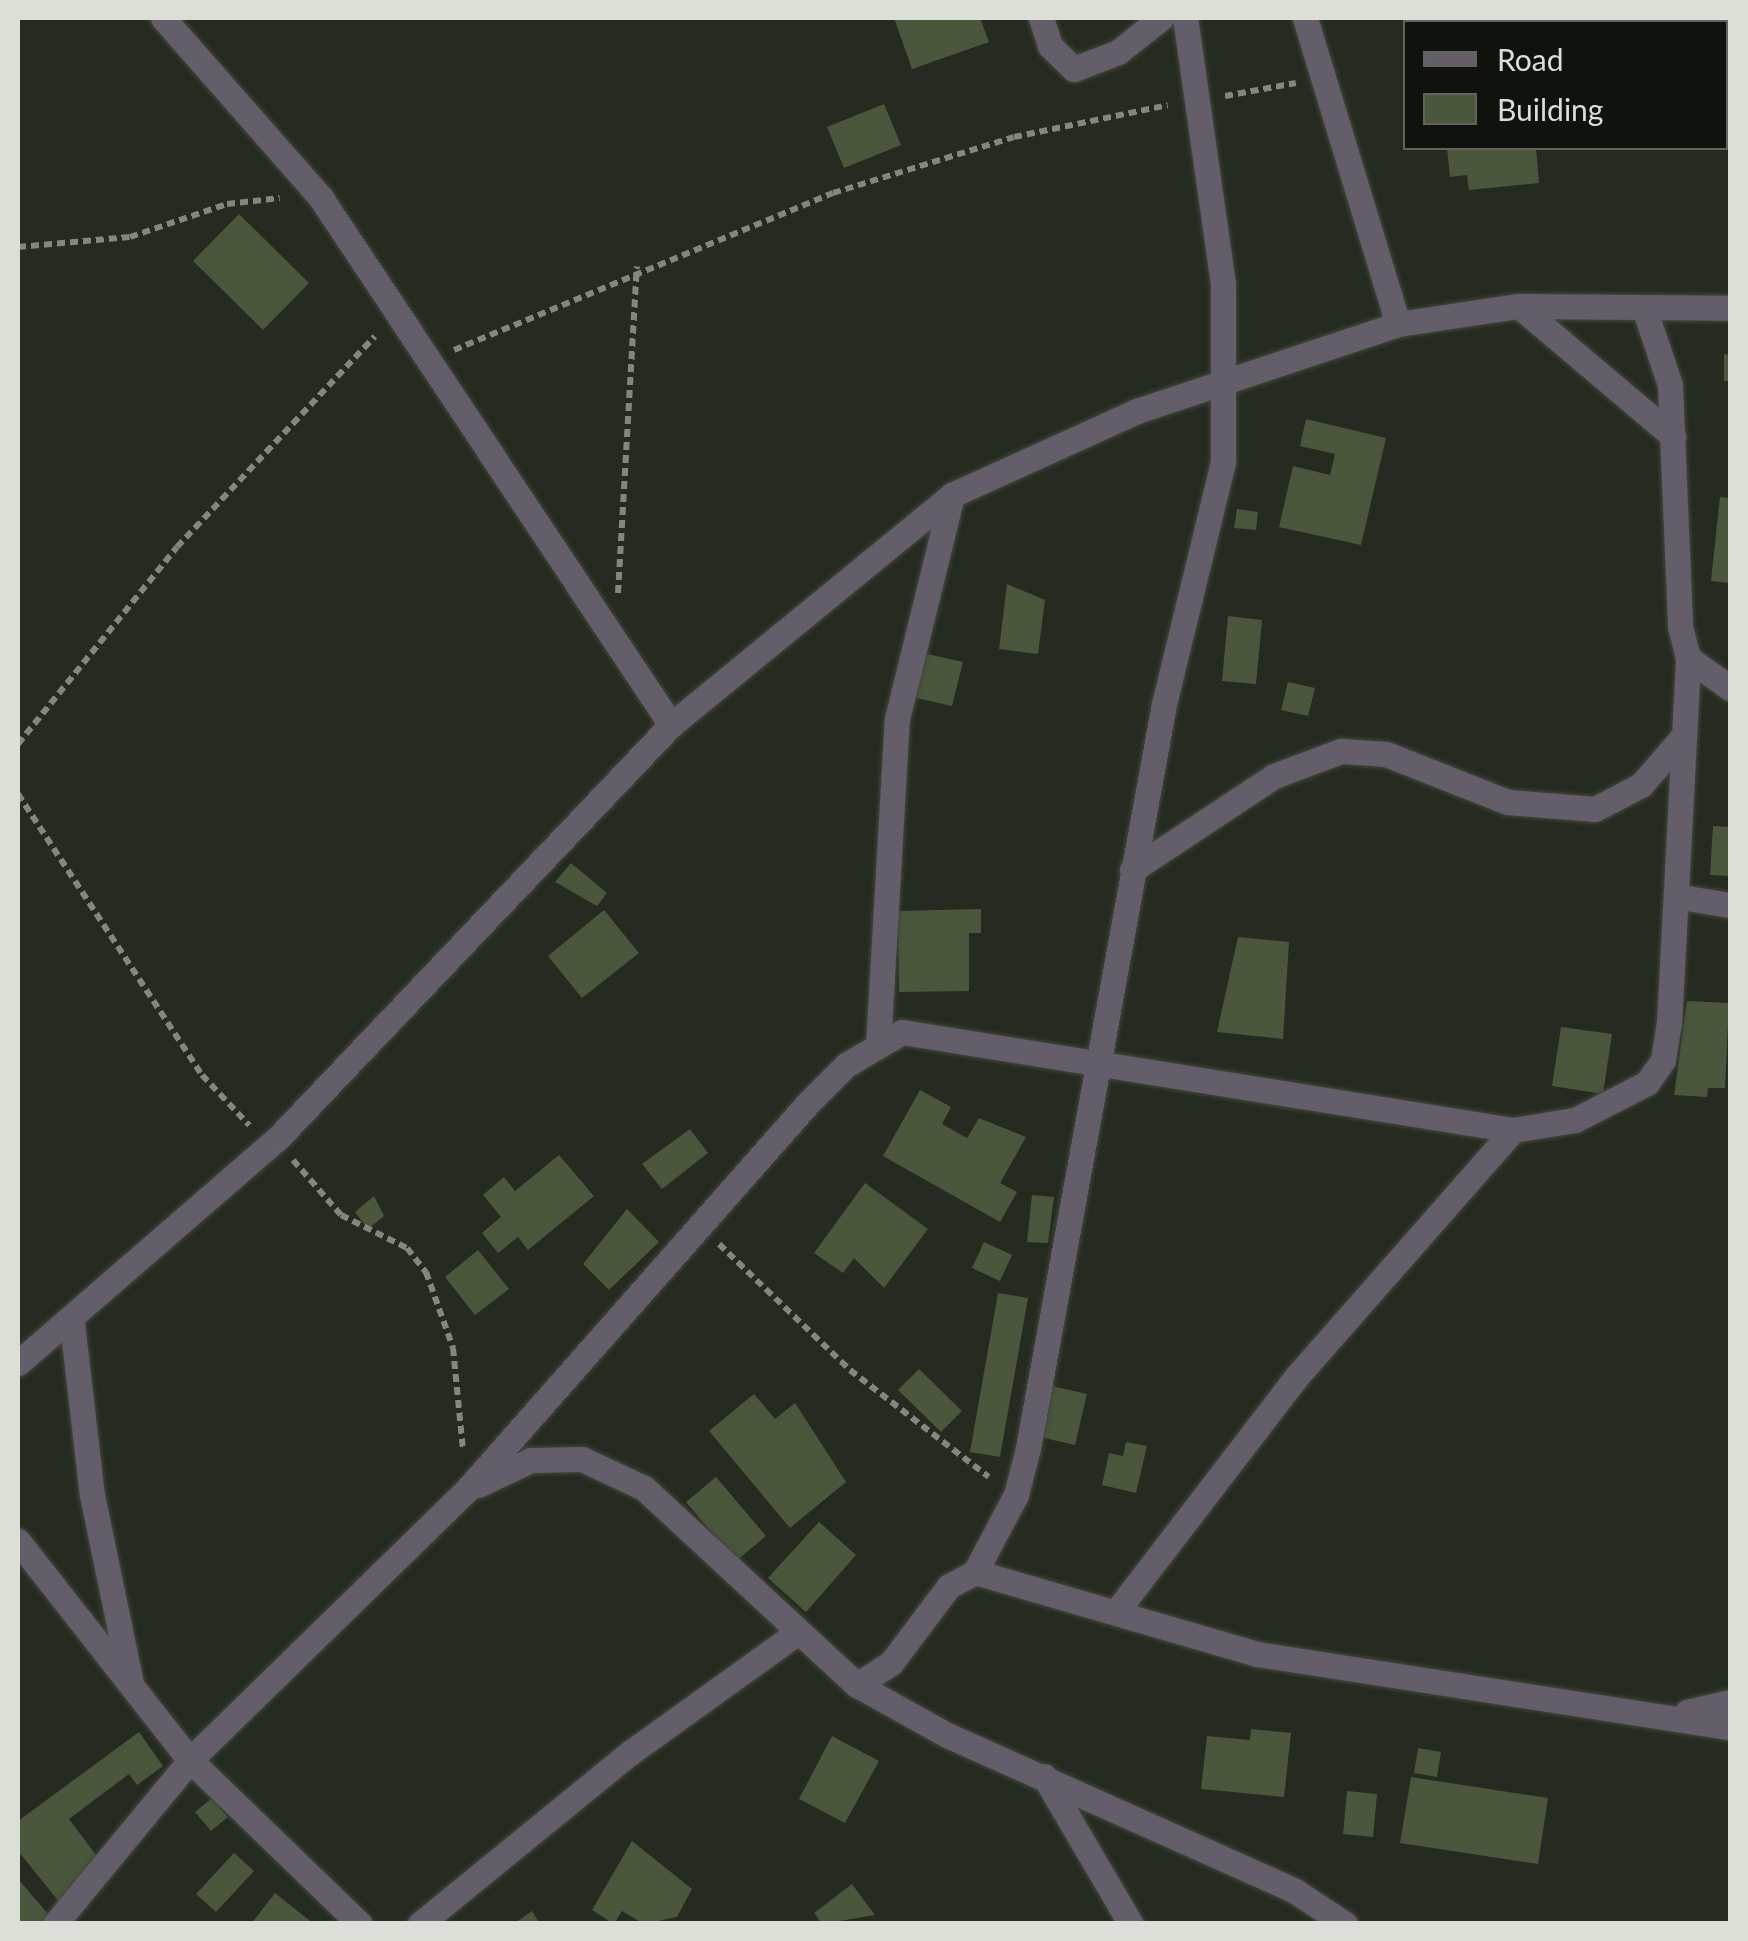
<!DOCTYPE html>
<html>
<head>
<meta charset="utf-8">
<style>
  body { margin:0 }
  #map { position:relative; width:1748px; height:1941px; overflow:hidden; background:#252b20; font-family:Lato,sans-serif }
  div>[style] { position:absolute }
  .building>* { inset:0; background:#4a573d }
  .path>* { height:6px; margin-top:-3px; transform-origin:0; background:repeating-linear-gradient(90deg,#83887f 0 8px,transparent 0 13px) }
  .roads { filter:drop-shadow(0 0 2px #42483d) drop-shadow(0 0 2px #42483d) }
  .minor>* { height:25px; margin:-12.5px; padding:0 12.5px; transform-origin:12.5px; border-radius:12.5px; background:#635e69 }
  span { translate:-50% -50%; white-space:nowrap; text-align:center; line-height:1.15; -webkit-text-stroke:10px #10120d; paint-order:stroke }
  .frame { position:absolute; inset:0; border:20px solid #dbdfd8; pointer-events:none }
  .legend { position:absolute; left:1403px; top:20px; width:325px; height:130px; box-sizing:border-box; background:#10120d; border:2px solid #61645e; margin:0; padding:12px 18px; list-style:none; font-size:30px; color:#dbdfd8 }
  .legend li { display:flex; align-items:center; gap:20px; height:50px }
  .legend b { width:50px; border:2px solid #61645e }
</style>
</head>
<body>
<div id="map">
  <div class="building">
    <div style="clip-path:polygon(894px 18px,980px 18px,989px 42px,912px 69px)"></div>
    <div style="clip-path:polygon(884px 104px,901px 145px,844px 168px,827px 127px)"></div>
    <div style="clip-path:polygon(1447px 148px,1536px 148px,1539px 183px,1469px 190px,1467px 175px,1450px 177px)"></div>
    <div style="clip-path:polygon(239px 214px,309px 283px,263px 330px,193px 261px)"></div>
    <div style="clip-path:polygon(1724px 354px,1730px 355px,1730px 381px,1724px 381px)"></div>
    <div style="clip-path:polygon(1306px 419px,1386px 438px,1361px 545px,1279px 527px,1293px 466px,1330px 475px,1335px 454px,1300px 446px)"></div>
    <div style="clip-path:polygon(1720px 497px,1730px 498px,1730px 583px,1711px 581px)"></div>
    <div style="clip-path:polygon(1237px 509px,1258px 512px,1256px 530px,1234px 528px)"></div>
    <div style="clip-path:polygon(1007px 584px,1045px 600px,1038px 654px,999px 649px)"></div>
    <div style="clip-path:polygon(1228px 616px,1262px 620px,1256px 684px,1222px 681px)"></div>
    <div style="clip-path:polygon(919px 652px,963px 662px,952px 706px,908px 696px)"></div>
    <div style="clip-path:polygon(1288px 682px,1315px 688px,1308px 716px,1281px 710px)"></div>
    <div style="clip-path:polygon(1713px 826px,1730px 827px,1730px 876px,1710px 875px)"></div>
    <div style="clip-path:polygon(571px 863px,607px 893px,597px 906px,555px 882px)"></div>
    <div style="clip-path:polygon(981px 909px,981px 933px,969px 933px,969px 991px,899px 992px,898px 911px)"></div>
    <div style="clip-path:polygon(604px 910px,639px 953px,582px 998px,548px 956px)"></div>
    <div style="clip-path:polygon(1238px 937px,1289px 942px,1283px 1039px,1217px 1032px)"></div>
    <div style="clip-path:polygon(1687px 1001px,1729px 1003px,1725px 1088px,1708px 1088px,1707px 1097px,1674px 1095px)"></div>
    <div style="clip-path:polygon(1561px 1027px,1612px 1034px,1603px 1094px,1552px 1086px)"></div>
    <div style="clip-path:polygon(920px 1090px,951px 1107px,942px 1124px,967px 1138px,979px 1118px,1026px 1137px,1000px 1183px,1017px 1192px,1000px 1222px,883px 1156px)"></div>
    <div style="clip-path:polygon(690px 1129px,708px 1153px,662px 1189px,642px 1164px)"></div>
    <div style="clip-path:polygon(559px 1155px,594px 1196px,528px 1250px,518px 1237px,498px 1253px,482px 1233px,501px 1217px,483px 1195px,504px 1177px,515px 1191px)"></div>
    <div style="clip-path:polygon(865px 1183px,928px 1229px,884px 1288px,854px 1258px,843px 1273px,814px 1253px)"></div>
    <div style="clip-path:polygon(1032px 1195px,1054px 1197px,1048px 1243px,1027px 1242px)"></div>
    <div style="clip-path:polygon(374px 1196px,384px 1216px,368px 1229px,355px 1212px)"></div>
    <div style="clip-path:polygon(627px 1209px,659px 1242px,609px 1290px,583px 1264px)"></div>
    <div style="clip-path:polygon(984px 1242px,1012px 1255px,1000px 1281px,972px 1268px)"></div>
    <div style="clip-path:polygon(478px 1250px,509px 1289px,475px 1315px,445px 1277px)"></div>
    <div style="clip-path:polygon(998px 1293px,1028px 1298px,1000px 1457px,970px 1452px)"></div>
    <div style="clip-path:polygon(919px 1369px,962px 1411px,941px 1432px,898px 1390px)"></div>
    <div style="clip-path:polygon(1052px 1386px,1087px 1394px,1075px 1445px,1040px 1437px)"></div>
    <div style="clip-path:polygon(754px 1394px,775px 1419px,795px 1403px,846px 1482px,790px 1528px,709px 1431px)"></div>
    <div style="clip-path:polygon(1126px 1442px,1147px 1446px,1136px 1493px,1102px 1485px,1109px 1453px,1123px 1456px)"></div>
    <div style="clip-path:polygon(716px 1477px,766px 1536px,736px 1561px,686px 1502px)"></div>
    <div style="clip-path:polygon(819px 1522px,856px 1555px,806px 1612px,768px 1578px)"></div>
    <div style="clip-path:polygon(1251px 1729px,1291px 1733px,1284px 1797px,1201px 1789px,1207px 1736px,1250px 1740px)"></div>
    <div style="clip-path:polygon(139px 1732px,163px 1766px,137px 1785px,129px 1774px,69px 1819px,96px 1855px,61px 1904px,18px 1851px,18px 1821px)"></div>
    <div style="clip-path:polygon(832px 1736px,879px 1761px,845px 1823px,799px 1799px)"></div>
    <div style="clip-path:polygon(1418px 1748px,1441px 1752px,1437px 1777px,1414px 1773px)"></div>
    <div style="clip-path:polygon(1411px 1777px,1548px 1798px,1538px 1864px,1400px 1843px)"></div>
    <div style="clip-path:polygon(1347px 1791px,1377px 1794px,1373px 1837px,1343px 1834px)"></div>
    <div style="clip-path:polygon(212px 1798px,228px 1817px,211px 1831px,195px 1812px)"></div>
    <div style="clip-path:polygon(632px 1841px,692px 1889px,677px 1917px,644px 1924px,622px 1911px,614px 1924px,592px 1910px)"></div>
    <div style="clip-path:polygon(234px 1853px,254px 1871px,216px 1912px,196px 1894px)"></div>
    <div style="clip-path:polygon(18px 1879px,49px 1915px,39px 1924px,18px 1924px)"></div>
    <div style="clip-path:polygon(852px 1884px,875px 1915px,822px 1924px,814px 1913px)"></div>
    <div style="clip-path:polygon(275px 1893px,314px 1924px,251px 1924px)"></div>
    <div style="clip-path:polygon(532px 1911px,540px 1924px,514px 1924px)"></div>
  </div>
  <div class="path">
    <div style="left:1225px;top:96px;width:72px;rotate:-10.4deg"></div>
    <div style="left:18px;top:247px;width:112px;rotate:-5.1deg"></div>
    <div style="left:130px;top:237px;width:102px;rotate:-18.8deg"></div>
    <div style="left:227px;top:204px;width:53px;rotate:-6.5deg"></div>
    <div style="left:454px;top:350px;width:410px;rotate:-22.5deg"></div>
    <div style="left:833px;top:193px;width:189px;rotate:-17.2deg"></div>
    <div style="left:1014px;top:137px;width:157px;rotate:-11.7deg"></div>
    <div style="left:618px;top:593px;width:327px;rotate:-86.7deg"></div>
    <div style="left:18px;top:744px;width:253px;rotate:-51.1deg"></div>
    <div style="left:177px;top:547px;width:289px;rotate:-46.8deg"></div>
    <div style="left:18px;top:794px;width:336px;rotate:56.8deg"></div>
    <div style="left:202px;top:1075px;width:69px;rotate:46.8deg"></div>
    <div style="left:293px;top:1160px;width:73px;rotate:48.9deg"></div>
    <div style="left:341px;top:1215px;width:74px;rotate:26.6deg"></div>
    <div style="left:407px;top:1248px;width:31px;rotate:52deg"></div>
    <div style="left:426px;top:1272px;width:81px;rotate:70.4deg"></div>
    <div style="left:453px;top:1348px;width:102px;rotate:84.4deg"></div>
    <div style="left:719px;top:1244px;width:182px;rotate:43.9deg"></div>
    <div style="left:850px;top:1370px;width:175px;rotate:37.6deg"></div>
  </div>
  <div class="roads">
    <div class="minor">
      <div style="left:163px;top:18px;width:240px;rotate:48.7deg"></div>
      <div style="left:321px;top:198px;width:633px;rotate:56.41deg"></div>
      <div style="left:1041px;top:18px;width:29px;rotate:72deg"></div>
      <div style="left:1050px;top:46px;width:33px;rotate:44deg"></div>
      <div style="left:1074px;top:69px;width:47px;rotate:-21.1deg"></div>
      <div style="left:1118px;top:52px;width:55px;rotate:-38.3deg"></div>
      <div style="left:1305px;top:18px;width:320px;rotate:73.1deg"></div>
      <div style="left:1519px;top:306px;width:202px;rotate:40.2deg"></div>
      <div style="left:1644px;top:308px;width:81px;rotate:71.3deg"></div>
      <div style="left:1670px;top:385px;width:241px;rotate:87.6deg"></div>
      <div style="left:1680px;top:626px;width:33px;rotate:76deg"></div>
      <div style="left:1688px;top:658px;width:52px;rotate:35.5deg"></div>
      <div style="left:1132px;top:870px;width:170px;rotate:-33.5deg"></div>
      <div style="left:1274px;top:776px;width:72px;rotate:-20.5deg"></div>
      <div style="left:1341px;top:751px;width:45px;rotate:3.8deg"></div>
      <div style="left:1386px;top:754px;width:131px;rotate:21.5deg"></div>
      <div style="left:1508px;top:802px;width:87px;rotate:4.6deg"></div>
      <div style="left:1595px;top:809px;width:52px;rotate:-27.6deg"></div>
      <div style="left:1641px;top:785px;width:60px;rotate:-49.1deg"></div>
      <div style="left:1681px;top:897px;width:50px;rotate:9.3deg"></div>
      <div style="left:878px;top:1046px;width:328px;rotate:-86.7deg"></div>
      <div style="left:897px;top:719px;width:231px;rotate:-76.2deg"></div>
      <div style="left:72px;top:1323px;width:173px;rotate:83.4deg"></div>
      <div style="left:92px;top:1495px;width:193px;rotate:78.3deg"></div>
      <div style="left:18px;top:1363px;width:342px;rotate:-40.9deg"></div>
      <div style="left:277px;top:1139px;width:572px;rotate:-46.42deg"></div>
      <div style="left:671px;top:725px;width:363px;rotate:-39.3deg"></div>
      <div style="left:952px;top:495px;width:203px;rotate:-24.4deg"></div>
      <div style="left:1137px;top:411px;width:275px;rotate:-18.4deg"></div>
      <div style="left:1398px;top:324px;width:122px;rotate:-8.5deg"></div>
      <div style="left:1519px;top:306px;width:211px;rotate:0.5deg"></div>
      <div style="left:478px;top:1485px;width:59px;rotate:-25.3deg"></div>
      <div style="left:531px;top:1460px;width:51px;rotate:-1.1deg"></div>
      <div style="left:582px;top:1459px;width:68px;rotate:25.1deg"></div>
      <div style="left:644px;top:1488px;width:290px;rotate:42.8deg"></div>
      <div style="left:857px;top:1685px;width:40px;rotate:-32.9deg"></div>
      <div style="left:891px;top:1663px;width:96px;rotate:-53deg"></div>
      <div style="left:949px;top:1586px;width:30px;rotate:-28deg"></div>
      <div style="left:975px;top:1572px;width:294px;rotate:16.2deg"></div>
      <div style="left:1257px;top:1654px;width:479px;rotate:8.8deg"></div>
      <div style="left:18px;top:1541px;width:278px;rotate:51.9deg"></div>
      <div style="left:190px;top:1760px;width:236px;rotate:44deg"></div>
      <div style="left:975px;top:1572px;width:87px;rotate:-62deg"></div>
      <div style="left:1016px;top:1495px;width:49px;rotate:-75.7deg"></div>
      <div style="left:1028px;top:1448px;width:756px;rotate:-79.64deg"></div>
      <div style="left:1164px;top:704px;width:249px;rotate:-76.3deg"></div>
      <div style="left:1223px;top:462px;width:178px;rotate:-90deg"></div>
      <div style="left:1223px;top:284px;width:269px;rotate:-98.1deg"></div>
      <div style="left:1116px;top:1612px;width:297px;rotate:-52.5deg"></div>
      <div style="left:1297px;top:1376px;width:327px;rotate:-48.7deg"></div>
      <div style="left:857px;top:1685px;width:103px;rotate:29.1deg"></div>
      <div style="left:947px;top:1735px;width:381px;rotate:24.1deg"></div>
      <div style="left:1295px;top:1891px;width:60px;rotate:33.4deg"></div>
      <div style="left:1687px;top:1712px;width:44px;rotate:-13.1deg"></div>
      <div style="left:1044px;top:1776px;width:172px;rotate:59.6deg"></div>
      <div style="left:55px;top:1924px;width:212px;rotate:-50.5deg"></div>
      <div style="left:190px;top:1760px;width:384px;rotate:-44.3deg"></div>
      <div style="left:465px;top:1492px;width:520px;rotate:-48.59deg"></div>
      <div style="left:809px;top:1102px;width:52px;rotate:-45deg"></div>
      <div style="left:846px;top:1065px;width:65px;rotate:-30.5deg"></div>
      <div style="left:902px;top:1032px;width:619px;rotate:9.11deg"></div>
      <div style="left:1513px;top:1130px;width:63px;rotate:-9.2deg"></div>
      <div style="left:1575px;top:1120px;width:81px;rotate:-27.2deg"></div>
      <div style="left:1647px;top:1083px;width:28px;rotate:-55deg"></div>
      <div style="left:1663px;top:1060px;width:36px;rotate:-81deg"></div>
      <div style="left:1669px;top:1024px;width:366px;rotate:-87deg"></div>
      <div style="left:420px;top:1924px;width:272px;rotate:-39.2deg"></div>
      <div style="left:631px;top:1752px;width:202px;rotate:-35.7deg"></div>
    </div>
  </div>
  <div class="frame"></div>
  <ul class="legend">
  <li><b style="height:12px;background:#635e69"></b>Road</li>
  <li><b style="height:28px;background:#4a573d"></b>Building</li>
  </ul>
</div>
</body>
</html>
